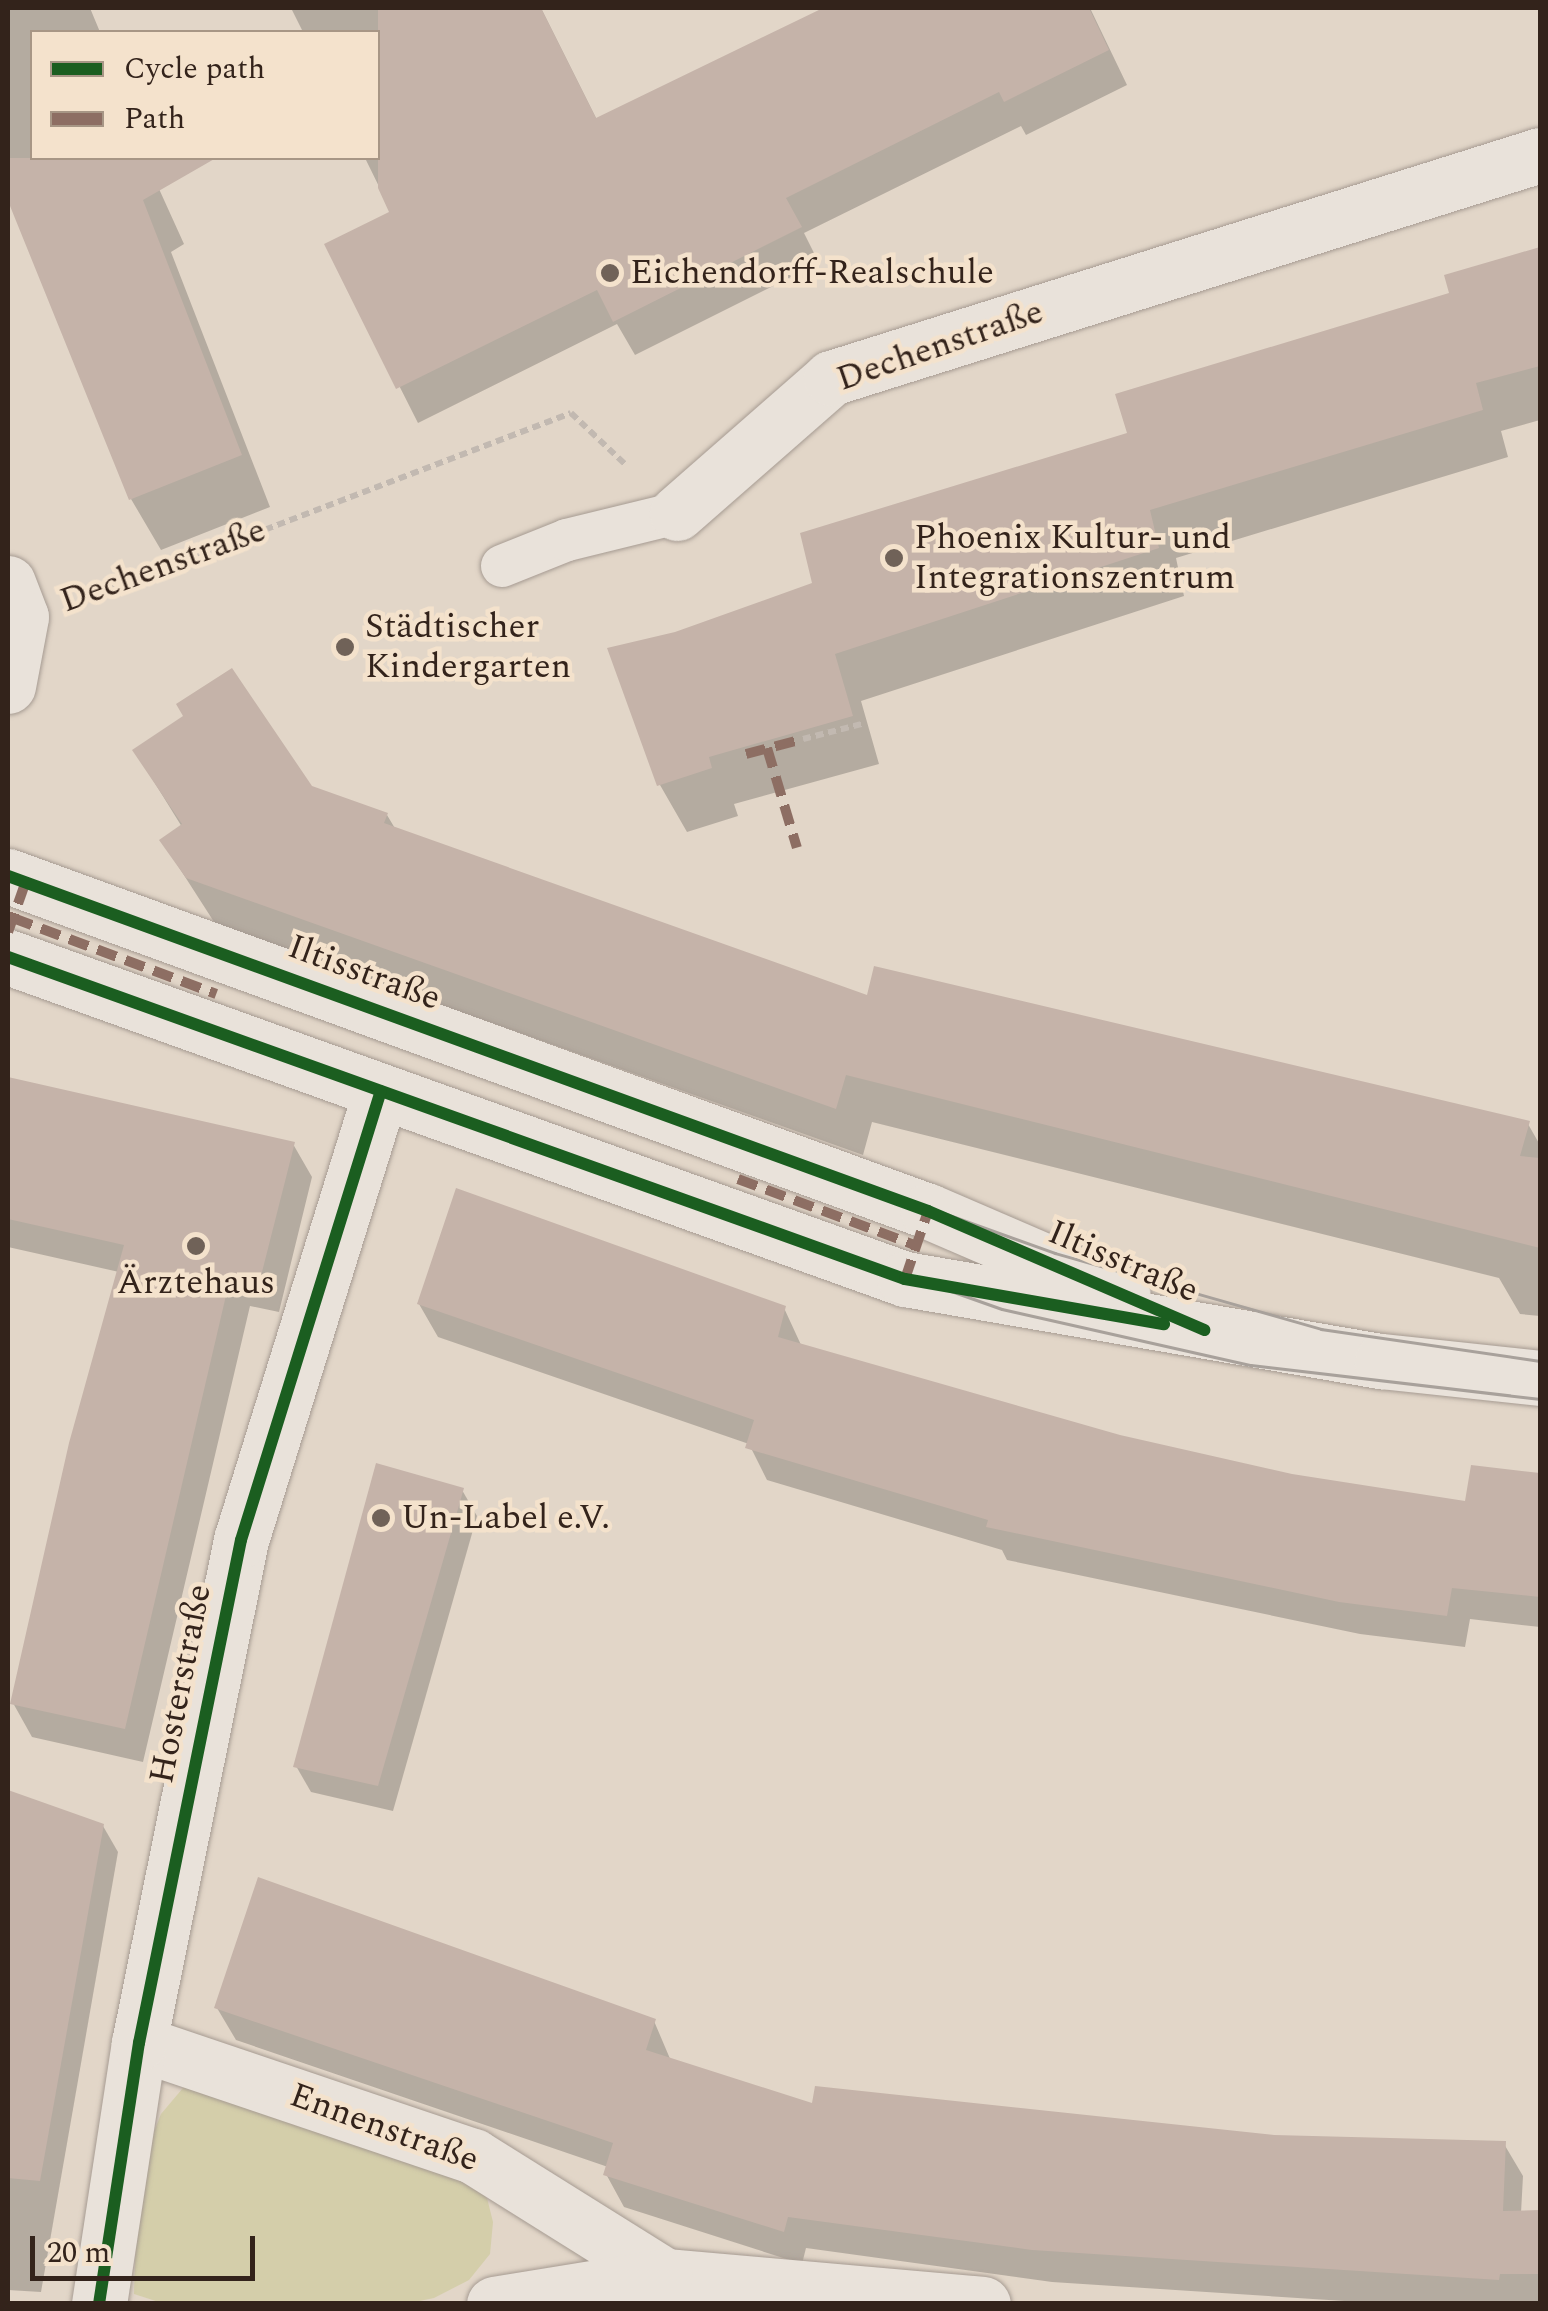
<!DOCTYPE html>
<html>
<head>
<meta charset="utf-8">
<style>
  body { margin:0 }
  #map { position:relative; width:1548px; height:2311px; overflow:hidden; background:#e2d6c8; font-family:Spectral,serif }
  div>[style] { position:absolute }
  .green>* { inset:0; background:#d4ceaa }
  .shadow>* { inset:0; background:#0003 }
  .building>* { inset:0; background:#c5b3a9 }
  .path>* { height:6px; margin-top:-3px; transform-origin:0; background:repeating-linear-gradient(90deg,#c2b9b1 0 8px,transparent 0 13px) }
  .roads { filter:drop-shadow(0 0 2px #a69b92) drop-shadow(0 0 2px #a69b92) }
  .service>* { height:42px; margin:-21px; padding:0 21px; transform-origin:21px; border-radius:21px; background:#e9e2da }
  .minor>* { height:55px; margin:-27.5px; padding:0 27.5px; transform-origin:27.5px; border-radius:27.5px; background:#e9e2da }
  .tertiary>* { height:55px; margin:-27.5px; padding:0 27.5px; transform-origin:27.5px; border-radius:27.5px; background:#e9e2da }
  .tram>* { height:2.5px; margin:-1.25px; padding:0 1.25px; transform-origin:1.25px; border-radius:1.25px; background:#a8a19b }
  .quiet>* { height:10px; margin-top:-5px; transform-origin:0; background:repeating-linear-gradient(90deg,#8d6e63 0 20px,transparent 0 30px) }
  .cycleway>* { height:12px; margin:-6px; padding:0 6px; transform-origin:6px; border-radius:6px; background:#1b5e20 }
  .dots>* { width:28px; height:28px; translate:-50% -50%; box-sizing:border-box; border:5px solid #f4e2cc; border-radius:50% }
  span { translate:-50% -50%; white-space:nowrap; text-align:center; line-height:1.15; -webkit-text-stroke:9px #f4e2cc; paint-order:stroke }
  .poi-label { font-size:35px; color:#33231b }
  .left { translate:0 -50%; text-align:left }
  .street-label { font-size:35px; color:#33231b }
  .frame { position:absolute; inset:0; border:10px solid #33231b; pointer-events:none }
  .legend { position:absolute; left:30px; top:30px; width:350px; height:130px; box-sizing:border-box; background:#f4e2cc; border:2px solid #a79685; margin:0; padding:12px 18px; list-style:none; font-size:30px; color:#33231b }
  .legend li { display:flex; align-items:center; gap:20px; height:50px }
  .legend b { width:50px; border:2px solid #a79685 }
  .scale { position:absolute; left:30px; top:2236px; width:225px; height:45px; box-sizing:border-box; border:5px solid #33231b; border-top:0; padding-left:12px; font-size:30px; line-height:35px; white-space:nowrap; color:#33231b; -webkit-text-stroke:8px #f4e2cc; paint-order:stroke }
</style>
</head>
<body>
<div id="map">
  <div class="green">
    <div style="clip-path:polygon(188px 2082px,460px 2174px,487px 2198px,493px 2222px,490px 2254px,469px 2280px,434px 2298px,405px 2304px,165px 2304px,134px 2294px,138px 2172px,161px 2114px)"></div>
  </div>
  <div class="shadow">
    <div style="clip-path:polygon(8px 8px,90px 8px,100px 32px,32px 32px,32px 158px,145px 158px,184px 244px,171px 252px,270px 507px,161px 550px,131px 499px,8px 195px)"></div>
    <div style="clip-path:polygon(291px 8px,541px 8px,597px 120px,829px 8px,1090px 8px,1127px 85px,1026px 135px,1021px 126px,804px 233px,819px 263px,635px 355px,617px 324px,418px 423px,328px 245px,392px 213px,365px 158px,378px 158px,378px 32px,303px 32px)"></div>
    <div style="clip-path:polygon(1540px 250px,1540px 420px,1501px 431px,1508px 457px,1176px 558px,1184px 596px,861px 701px,879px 764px,734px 804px,738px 816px,687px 832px,660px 785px,610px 650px,676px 634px,814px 585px,1130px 434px,1452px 295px,1447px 277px)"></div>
    <div style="clip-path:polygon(135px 751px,310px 789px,387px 815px,396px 830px,868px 998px,1528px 1124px,1540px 1145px,1540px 1316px,1520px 1314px,1499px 1278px,872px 1122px,863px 1155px,216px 925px,162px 841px,182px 827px)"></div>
    <div style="clip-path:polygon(8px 1079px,293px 1144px,312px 1177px,279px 1312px,250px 1306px,143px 1762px,32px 1737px,13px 1703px,119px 1272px,8px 1247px)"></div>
    <div style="clip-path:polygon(419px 1304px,784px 1308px,802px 1347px,1120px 1437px,1292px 1477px,1467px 1504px,1473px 1468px,1540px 1476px,1540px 1627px,1470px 1619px,1465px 1647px,1360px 1634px,1007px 1560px,1002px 1550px,767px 1480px,749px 1444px,438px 1337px)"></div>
    <div style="clip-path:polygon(462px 1490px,477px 1516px,393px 1811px,311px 1792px,296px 1766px)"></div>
    <div style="clip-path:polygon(8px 1793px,103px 1826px,118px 1852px,41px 2292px,8px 2290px)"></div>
    <div style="clip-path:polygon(217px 2008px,654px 2021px,671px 2061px,814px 2106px,1274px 2137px,1504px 2144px,1523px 2176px,1521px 2213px,1540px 2213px,1540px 2304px,1391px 2304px,1052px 2282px,806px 2248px,802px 2264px,624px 2207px,606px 2174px,608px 2167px,236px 2040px)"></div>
  </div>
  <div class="building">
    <div style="clip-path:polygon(378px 8px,541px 8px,596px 118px,823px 8px,1089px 8px,1109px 50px,1004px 102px,999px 92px,786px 198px,802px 227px,613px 322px,597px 290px,396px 389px,324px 244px,389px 212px,378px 188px)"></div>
    <div style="clip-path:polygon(8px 158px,216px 158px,143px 200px,242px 455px,129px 500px,8px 201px)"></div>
    <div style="clip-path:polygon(1540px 247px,1540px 366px,1476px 383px,1483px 410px,1150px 510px,1159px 548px,835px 654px,853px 716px,709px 757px,712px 768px,657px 786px,607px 648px,675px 632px,812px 583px,800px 533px,1127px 433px,1115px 394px,1449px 293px,1444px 275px)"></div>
    <div style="clip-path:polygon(232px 668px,312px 786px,388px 813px,384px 823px,867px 995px,874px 966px,1530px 1121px,1520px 1156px,1540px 1158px,1540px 1248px,846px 1075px,836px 1109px,186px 878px,159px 840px,182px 824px,132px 750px,183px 716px,176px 704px)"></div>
    <div style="clip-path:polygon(8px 1077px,295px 1142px,260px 1280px,231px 1274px,125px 1729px,10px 1704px,69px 1443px,124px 1245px,8px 1219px)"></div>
    <div style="clip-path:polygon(456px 1188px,786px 1306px,778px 1337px,1120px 1435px,1292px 1474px,1465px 1501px,1471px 1465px,1540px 1473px,1540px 1597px,1452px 1588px,1447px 1616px,1339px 1602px,986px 1527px,988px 1520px,745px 1448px,754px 1420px,417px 1304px)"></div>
    <div style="clip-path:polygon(376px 1463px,464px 1488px,378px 1786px,293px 1767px)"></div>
    <div style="clip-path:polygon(8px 1790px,104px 1824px,40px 2181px,8px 2178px)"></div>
    <div style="clip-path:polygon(258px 1877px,656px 2019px,646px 2050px,812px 2103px,815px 2086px,1274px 2135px,1506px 2141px,1503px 2211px,1540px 2210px,1540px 2274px,1500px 2274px,1499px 2280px,1032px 2250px,788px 2217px,784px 2232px,603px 2175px,613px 2143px,214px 2008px)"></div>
  </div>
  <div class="path">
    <div style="left:83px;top:599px;width:522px;rotate:-20.86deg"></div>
    <div style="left:571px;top:413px;width:74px;rotate:43.4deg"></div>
    <div style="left:803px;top:739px;width:61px;rotate:-14.3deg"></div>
  </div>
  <div class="roads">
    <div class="service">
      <div style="left:502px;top:566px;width:70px;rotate:-21.8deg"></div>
      <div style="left:567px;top:540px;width:113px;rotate:-13.8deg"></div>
    </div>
    <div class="minor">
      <div style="left:677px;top:513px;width:205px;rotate:-41.2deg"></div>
      <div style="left:831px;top:378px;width:743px;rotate:-17.46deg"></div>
      <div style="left:8px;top:583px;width:36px;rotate:69deg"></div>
      <div style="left:21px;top:617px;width:70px;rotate:100.7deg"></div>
      <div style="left:139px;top:2043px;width:353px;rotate:18.7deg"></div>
      <div style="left:473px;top:2156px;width:226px;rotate:32deg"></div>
      <div style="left:665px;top:2276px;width:319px;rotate:5deg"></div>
      <div style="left:99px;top:2304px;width:264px;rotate:-81.3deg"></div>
      <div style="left:139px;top:2043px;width:513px;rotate:-78.54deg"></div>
      <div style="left:241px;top:1540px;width:470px;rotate:-72.7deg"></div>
      <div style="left:494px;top:2304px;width:173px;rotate:-9.3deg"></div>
    </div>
    <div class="tertiary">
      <div style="left:8px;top:876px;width:979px;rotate:20.01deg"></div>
      <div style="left:928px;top:1211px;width:212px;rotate:23.3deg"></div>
      <div style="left:8px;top:957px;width:953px;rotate:19.75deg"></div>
      <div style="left:905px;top:1279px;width:484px;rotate:9.8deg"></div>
      <div style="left:1382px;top:1361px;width:159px;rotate:6.1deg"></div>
    </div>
  </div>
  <div class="tram">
    <div style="left:8px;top:876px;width:1113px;rotate:19.8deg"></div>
    <div style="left:1055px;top:1253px;width:277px;rotate:15.9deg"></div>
    <div style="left:1321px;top:1329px;width:221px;rotate:8.3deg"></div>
    <div style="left:8px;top:957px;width:1054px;rotate:19.5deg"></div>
    <div style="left:1002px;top:1309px;width:255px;rotate:12.7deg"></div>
    <div style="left:1251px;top:1365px;width:291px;rotate:6.7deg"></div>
  </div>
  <div class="quiet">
    <div style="left:767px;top:748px;width:104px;rotate:73.3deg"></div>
    <div style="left:746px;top:754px;width:59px;rotate:-14.7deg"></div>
    <div style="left:13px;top:918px;width:217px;rotate:20.5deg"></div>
    <div style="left:8px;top:932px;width:54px;rotate:-70.6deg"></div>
    <div style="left:738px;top:1179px;width:191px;rotate:20.5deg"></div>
    <div style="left:905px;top:1279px;width:72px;rotate:-71.3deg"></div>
  </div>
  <div class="cycleway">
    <div style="left:8px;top:876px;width:979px;rotate:20.01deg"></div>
    <div style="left:928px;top:1211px;width:301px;rotate:23.3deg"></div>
    <div style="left:8px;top:957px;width:953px;rotate:19.75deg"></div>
    <div style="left:905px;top:1279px;width:263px;rotate:9.9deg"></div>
    <div style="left:99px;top:2304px;width:264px;rotate:-81.3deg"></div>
    <div style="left:139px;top:2043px;width:513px;rotate:-78.54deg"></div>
    <div style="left:241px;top:1540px;width:470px;rotate:-72.7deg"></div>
  </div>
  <div class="dots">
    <div style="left:610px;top:273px;background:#706258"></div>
    <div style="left:894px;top:558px;background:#706258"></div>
    <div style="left:345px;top:647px;background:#706258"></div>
    <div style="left:196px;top:1246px;background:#706258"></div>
    <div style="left:381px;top:1518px;background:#706258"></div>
  </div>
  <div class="poi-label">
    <span class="left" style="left:630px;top:273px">Eichendorff-Realschule</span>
    <span class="left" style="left:914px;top:558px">Phoenix Kultur- und<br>Integrationszentrum</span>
    <span class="left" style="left:365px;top:647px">Städtischer<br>Kindergarten</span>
    <span style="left:196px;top:1283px">Ärztehaus</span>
    <span class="left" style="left:401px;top:1518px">Un-Label e.V.</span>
  </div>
  <div class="street-label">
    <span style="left:940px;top:346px;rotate:-19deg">Dechenstraße</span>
    <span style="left:163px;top:566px;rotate:-20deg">Dechenstraße</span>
    <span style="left:364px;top:973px;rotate:20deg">Iltisstraße</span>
    <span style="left:1123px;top:1262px;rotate:23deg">Iltisstraße</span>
    <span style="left:181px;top:1684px;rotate:-79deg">Hosterstraße</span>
    <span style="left:384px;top:2128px;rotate:20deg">Ennenstraße</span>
  </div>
  <div class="frame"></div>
  <ul class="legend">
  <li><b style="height:12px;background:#1b5e20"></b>Cycle path</li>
  <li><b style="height:12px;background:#8d6e63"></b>Path</li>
  </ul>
  <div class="scale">20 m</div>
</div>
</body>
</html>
